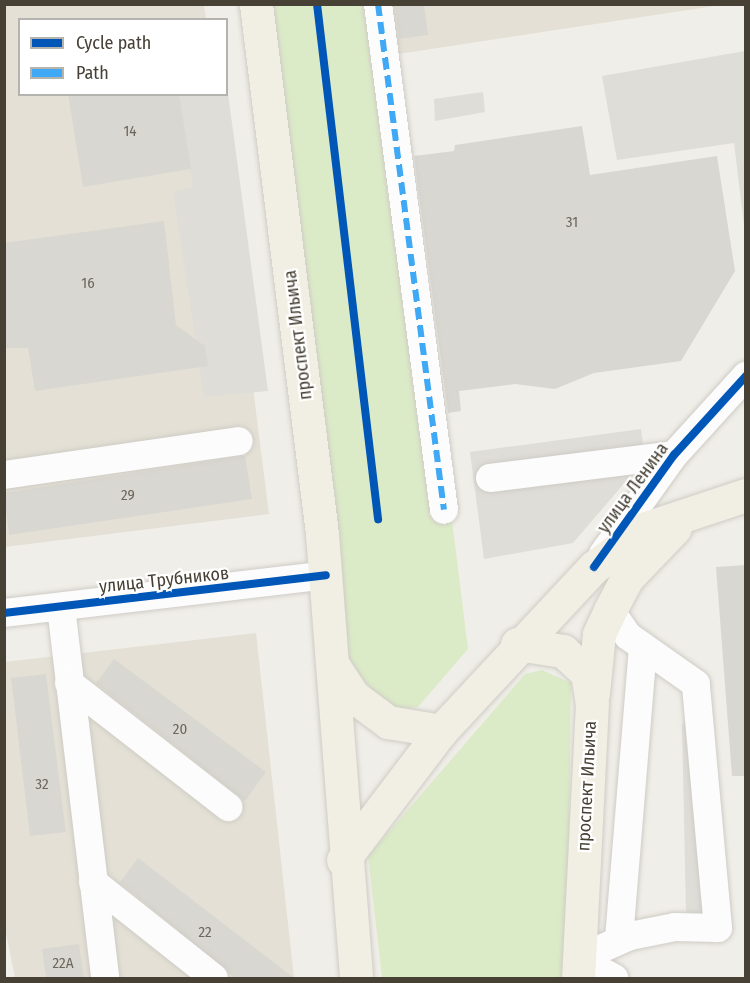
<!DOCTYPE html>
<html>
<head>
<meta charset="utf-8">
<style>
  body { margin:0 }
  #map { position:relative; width:750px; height:983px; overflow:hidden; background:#f0eee8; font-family:"Fira Sans Condensed",sans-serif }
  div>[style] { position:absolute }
  .residential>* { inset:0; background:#e4e0d5 }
  .green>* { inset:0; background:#dcebc7 }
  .parking>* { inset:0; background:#dfddd8 }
  .building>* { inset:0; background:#d9d7d1 }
  .roads { filter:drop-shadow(0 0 2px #ceccc6) drop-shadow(0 0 2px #ceccc6) }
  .minor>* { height:28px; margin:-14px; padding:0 14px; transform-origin:14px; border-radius:14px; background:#fdfcfc }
  .major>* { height:33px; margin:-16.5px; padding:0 16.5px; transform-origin:16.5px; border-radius:16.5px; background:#f1eee3 }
  .quiet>* { height:6px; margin-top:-3px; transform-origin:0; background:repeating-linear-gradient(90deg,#3fa9f5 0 12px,transparent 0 18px) }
  .cycleway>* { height:8px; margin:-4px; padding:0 4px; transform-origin:4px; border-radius:4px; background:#0057b8 }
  span { translate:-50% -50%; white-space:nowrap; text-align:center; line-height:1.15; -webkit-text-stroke:4.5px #fff; paint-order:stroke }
  .number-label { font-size:15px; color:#6c665d }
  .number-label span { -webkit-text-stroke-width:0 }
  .street-label { font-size:18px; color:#464035 }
  .frame { position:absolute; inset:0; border:6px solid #464035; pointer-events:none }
  .legend { position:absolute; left:18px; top:18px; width:210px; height:78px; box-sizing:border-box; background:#fff; border:2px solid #b5b3ae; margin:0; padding:8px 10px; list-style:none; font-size:18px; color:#464035 }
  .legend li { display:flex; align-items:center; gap:12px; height:30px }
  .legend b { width:30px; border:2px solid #b5b3ae }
</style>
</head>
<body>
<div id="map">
  <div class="residential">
    <div style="clip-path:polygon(378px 4px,721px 5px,385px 56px)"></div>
    <div style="clip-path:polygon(4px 5px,204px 5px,206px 19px,20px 20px,20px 94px,216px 95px,269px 514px,5px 547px)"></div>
    <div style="clip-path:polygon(256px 633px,294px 978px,15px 978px,4px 923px,4px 662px)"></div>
  </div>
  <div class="green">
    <div style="clip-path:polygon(268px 5px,378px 5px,407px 157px,468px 649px,418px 707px,390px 710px,347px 661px)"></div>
    <div style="clip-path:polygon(542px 670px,571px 683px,567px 978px,382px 978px,368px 856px,525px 674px)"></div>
  </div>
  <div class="parking">
    <div style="clip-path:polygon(745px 51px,746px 51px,745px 234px,734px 143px,617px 160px,602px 76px)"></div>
    <div style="clip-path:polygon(227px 86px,268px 391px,204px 397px,173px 192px,193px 187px,178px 95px,226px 94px)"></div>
    <div style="clip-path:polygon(483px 92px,485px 112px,435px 121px,434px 99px)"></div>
    <div style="clip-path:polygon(641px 429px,645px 459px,573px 543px,484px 559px,470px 452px)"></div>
    <div style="clip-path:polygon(689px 715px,706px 913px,686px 913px,682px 725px)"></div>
  </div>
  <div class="building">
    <div style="clip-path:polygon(395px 4px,424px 4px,428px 35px,399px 39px)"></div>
    <div style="clip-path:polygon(68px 94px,179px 94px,191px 169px,83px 187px)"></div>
    <div style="clip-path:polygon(582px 126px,590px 175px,717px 156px,735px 271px,681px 361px,594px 373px,555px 389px,515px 384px,459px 391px,461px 411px,448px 413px,414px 156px,454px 151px,455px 145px)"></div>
    <div style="clip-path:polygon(164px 221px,176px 325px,205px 346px,208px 366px,35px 391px,28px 348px,4px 348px,4px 243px)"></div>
    <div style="clip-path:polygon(245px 456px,252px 499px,9px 535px,4px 493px)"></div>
    <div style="clip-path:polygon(746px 565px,746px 776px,732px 776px,716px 567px)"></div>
    <div style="clip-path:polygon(114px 659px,266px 772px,245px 801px,96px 683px)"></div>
    <div style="clip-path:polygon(46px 674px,66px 832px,30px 836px,11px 678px)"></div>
    <div style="clip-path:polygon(138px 858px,294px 978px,235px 978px,120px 882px)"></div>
    <div style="clip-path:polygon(79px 944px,84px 978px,46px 978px,42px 949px)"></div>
  </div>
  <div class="roads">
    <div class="minor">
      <div style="left:378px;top:4px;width:510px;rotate:82.57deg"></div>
      <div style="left:4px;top:475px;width:237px;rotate:-8.2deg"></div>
      <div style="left:490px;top:478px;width:185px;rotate:-7.1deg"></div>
      <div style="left:603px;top:554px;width:122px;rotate:-54.4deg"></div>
      <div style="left:674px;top:455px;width:107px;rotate:-47.7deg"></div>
      <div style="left:61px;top:607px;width:374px;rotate:83.2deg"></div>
      <div style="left:4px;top:613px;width:324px;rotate:-6.7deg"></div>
      <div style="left:69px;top:683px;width:202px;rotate:37.9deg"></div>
      <div style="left:93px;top:882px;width:154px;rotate:38.4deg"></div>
      <div style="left:619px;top:939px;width:293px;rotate:-85.3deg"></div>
      <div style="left:578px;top:959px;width:57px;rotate:-23.9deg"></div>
      <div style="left:630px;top:936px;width:46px;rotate:-11.3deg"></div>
      <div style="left:675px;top:927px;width:43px;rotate:1.3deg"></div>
      <div style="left:718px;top:928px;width:245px;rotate:-95.2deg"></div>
      <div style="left:696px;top:684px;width:83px;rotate:-144.8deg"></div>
      <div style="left:628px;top:636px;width:32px;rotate:-125deg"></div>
      <div style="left:578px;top:959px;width:41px;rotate:27.8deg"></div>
    </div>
    <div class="major">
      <div style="left:256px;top:4px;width:534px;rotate:82.9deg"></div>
      <div style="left:322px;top:534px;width:445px;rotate:85.6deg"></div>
      <div style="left:517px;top:644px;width:47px;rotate:8.7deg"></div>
      <div style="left:563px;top:651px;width:33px;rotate:43deg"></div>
      <div style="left:587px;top:673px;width:30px;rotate:81deg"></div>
      <div style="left:592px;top:703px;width:275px;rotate:92.9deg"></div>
      <div style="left:333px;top:665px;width:37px;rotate:57deg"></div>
      <div style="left:353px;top:696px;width:44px;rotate:36.6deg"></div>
      <div style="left:388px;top:722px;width:54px;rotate:9.6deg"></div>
      <div style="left:593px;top:693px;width:59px;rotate:-84.2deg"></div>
      <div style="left:599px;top:634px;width:26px;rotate:-65deg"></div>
      <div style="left:610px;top:610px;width:36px;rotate:-62deg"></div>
      <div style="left:627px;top:578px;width:69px;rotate:-46.2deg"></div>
      <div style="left:343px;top:860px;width:162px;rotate:-52.8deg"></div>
      <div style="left:441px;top:731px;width:224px;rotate:-47deg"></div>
      <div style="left:594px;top:567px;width:65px;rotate:-36.9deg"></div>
      <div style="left:646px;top:528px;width:105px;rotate:-18.3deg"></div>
    </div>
  </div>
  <div class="quiet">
    <div style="left:378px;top:4px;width:510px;rotate:82.57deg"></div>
  </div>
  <div class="cycleway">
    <div style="left:317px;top:4px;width:519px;rotate:83.24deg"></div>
    <div style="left:594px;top:567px;width:138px;rotate:-54.5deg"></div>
    <div style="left:674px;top:455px;width:107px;rotate:-47.7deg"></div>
    <div style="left:4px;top:613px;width:324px;rotate:-6.7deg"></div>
  </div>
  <div class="number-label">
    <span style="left:130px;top:132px">14</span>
    <span style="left:572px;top:223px">31</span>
    <span style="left:88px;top:284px">16</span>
    <span style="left:128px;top:496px">29</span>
    <span style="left:180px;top:730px">20</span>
    <span style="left:42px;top:785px">32</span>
    <span style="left:205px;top:933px">22</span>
    <span style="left:63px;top:964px">22А</span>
  </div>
  <div class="street-label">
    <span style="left:298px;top:335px;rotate:-97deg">проспект Ильича</span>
    <span style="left:633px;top:488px;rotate:-54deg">улица Ленина</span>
    <span style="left:164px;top:580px;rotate:-6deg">улица Трубников</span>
    <span style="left:587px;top:786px;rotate:-87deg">проспект Ильича</span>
  </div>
  <div class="frame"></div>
  <ul class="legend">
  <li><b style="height:8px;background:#0057b8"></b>Cycle path</li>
  <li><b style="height:8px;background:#3fa9f5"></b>Path</li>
  </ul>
</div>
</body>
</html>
